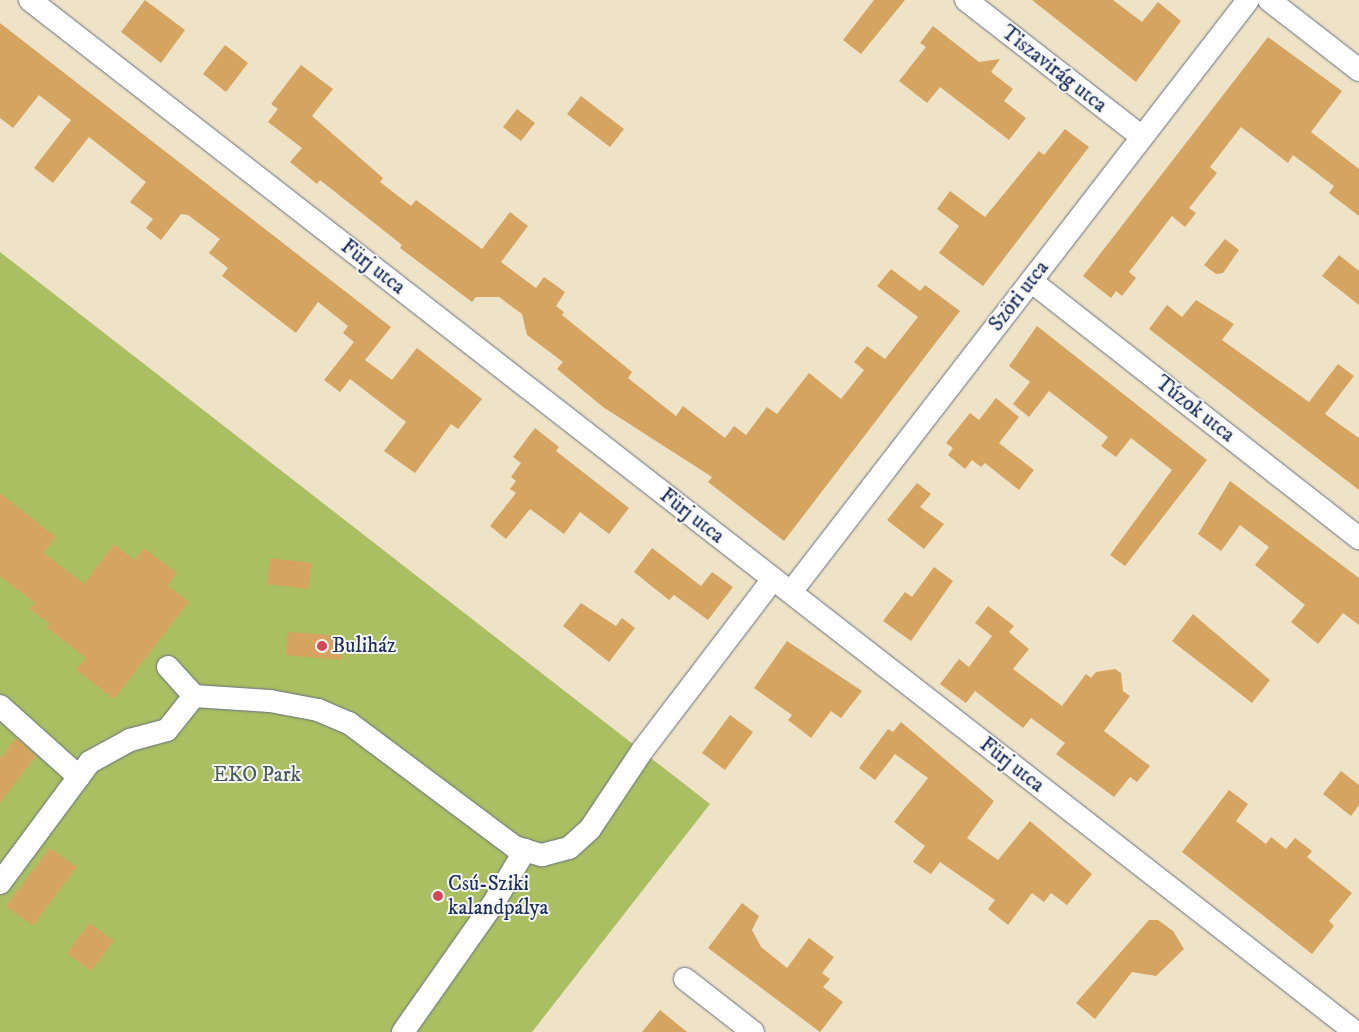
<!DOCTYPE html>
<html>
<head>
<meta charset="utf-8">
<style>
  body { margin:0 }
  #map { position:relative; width:1359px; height:1032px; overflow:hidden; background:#eee3c6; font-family:"IM FELL DW Pica",serif }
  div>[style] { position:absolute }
  .green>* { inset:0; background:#aabe62 }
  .building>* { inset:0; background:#d6a461 }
  .roads { filter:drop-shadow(0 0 1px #656e82) drop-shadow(0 0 1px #656e82) }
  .minor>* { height:22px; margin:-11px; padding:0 11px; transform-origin:11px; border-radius:11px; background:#fff }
  .dots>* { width:14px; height:14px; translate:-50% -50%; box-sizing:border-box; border:2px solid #f6f6f2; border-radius:50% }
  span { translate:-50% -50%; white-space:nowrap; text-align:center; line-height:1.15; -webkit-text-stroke:4px #f6f6f2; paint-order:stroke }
  .street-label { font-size:21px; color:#1b2f5e }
  .poi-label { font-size:21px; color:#1b2f5e }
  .left { translate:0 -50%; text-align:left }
  .park-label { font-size:21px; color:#465a5f }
</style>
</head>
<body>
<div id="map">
  <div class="green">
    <div style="clip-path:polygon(0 252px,710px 804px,532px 1032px,0 1032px)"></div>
  </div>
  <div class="building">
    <div style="clip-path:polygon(145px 0,185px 30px,161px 63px,121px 32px)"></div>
    <div style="clip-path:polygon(874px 0,905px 0,861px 54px,843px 40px)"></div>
    <div style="clip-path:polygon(1032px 0,1113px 0,1142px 22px,1158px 2px,1181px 21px,1136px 82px)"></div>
    <div style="clip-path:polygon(0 23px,391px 327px,365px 360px,392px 380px,417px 348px,482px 399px,458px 429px,451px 424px,415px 473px,384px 451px,406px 422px,350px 379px,340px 392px,324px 380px,354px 342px,343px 333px,348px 326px,318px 302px,296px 333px,222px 276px,228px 268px,209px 253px,220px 239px,188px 215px,181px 214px,161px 240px,146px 228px,153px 219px,130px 202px,146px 182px,89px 137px,53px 183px,34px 168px,71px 120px,39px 95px,13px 128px,0 118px)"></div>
    <div style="clip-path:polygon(933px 26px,979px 62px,1000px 59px,991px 72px,1013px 89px,1004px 101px,1026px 118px,1009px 140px,940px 87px,927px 103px,899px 81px,926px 47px,920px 43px)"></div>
    <div style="clip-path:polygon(1268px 37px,1342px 91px,1311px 132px,1359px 169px,1359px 216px,1329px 193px,1334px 186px,1293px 155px,1288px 163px,1241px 127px,1210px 167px,1217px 173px,1189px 208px,1196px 213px,1185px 227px,1172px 216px,1129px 272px,1136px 278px,1122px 296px,1116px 291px,1111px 298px,1083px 276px)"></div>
    <div style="clip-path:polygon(225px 45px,248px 63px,226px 92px,203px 74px)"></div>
    <div style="clip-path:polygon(301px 65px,333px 89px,312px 116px,383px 178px,380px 182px,411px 206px,416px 200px,482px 249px,510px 212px,528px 226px,501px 262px,536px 288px,544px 277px,565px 292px,556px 306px,564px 312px,562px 315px,632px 372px,628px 378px,676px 416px,683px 406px,725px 438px,734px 426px,746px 435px,767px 407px,777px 414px,809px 373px,841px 399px,864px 370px,854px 362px,867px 346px,885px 359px,918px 317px,877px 286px,891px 269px,920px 291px,925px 285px,960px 311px,784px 541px,708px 482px,712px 477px,603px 407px,557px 369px,563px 362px,527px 335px,522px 314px,499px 297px,476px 297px,472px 302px,400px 248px,402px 245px,320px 180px,317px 184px,290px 162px,302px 148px,268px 122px,278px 109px,271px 104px)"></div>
    <div style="clip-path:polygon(581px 96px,624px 129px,610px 147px,567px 114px)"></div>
    <div style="clip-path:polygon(517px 109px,535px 123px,521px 141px,503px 127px)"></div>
    <div style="clip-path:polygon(1065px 129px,1089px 147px,983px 286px,939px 253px,959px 226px,937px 209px,950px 191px,985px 217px,1039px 151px,1044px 155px)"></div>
    <div style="clip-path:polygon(1225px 239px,1239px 250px,1223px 273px,1216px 274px,1204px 265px)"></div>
    <div style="clip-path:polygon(1339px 255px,1359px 271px,1359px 305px,1322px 276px)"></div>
    <div style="clip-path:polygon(1196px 300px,1234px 324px,1222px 340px,1309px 402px,1338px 364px,1354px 376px,1325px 414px,1359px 438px,1359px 490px,1149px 329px,1167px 305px,1182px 317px)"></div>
    <div style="clip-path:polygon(1037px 326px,1207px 460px,1125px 566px,1110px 555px,1172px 470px,1131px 438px,1116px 457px,1101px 446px,1108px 437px,1049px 391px,1029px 417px,1013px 404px,1030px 382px,1009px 366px)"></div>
    <div style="clip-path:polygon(996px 398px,1019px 417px,999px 443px,1034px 470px,1019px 490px,985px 463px,981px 467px,972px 460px,965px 469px,948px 455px,953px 448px,946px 443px,970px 413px,979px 420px)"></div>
    <div style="clip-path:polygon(535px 428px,559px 447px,556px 451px,629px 508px,609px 534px,580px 512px,564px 534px,530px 509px,506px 539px,490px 526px,516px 493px,510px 489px,516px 481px,511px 477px,521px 463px,513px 457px)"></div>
    <div style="clip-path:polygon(1230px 481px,1359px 578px,1359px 625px,1343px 613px,1318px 644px,1291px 622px,1305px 605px,1255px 565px,1269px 547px,1240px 525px,1221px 551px,1198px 534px)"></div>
    <div style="clip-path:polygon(917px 483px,931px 494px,920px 507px,944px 524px,924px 549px,887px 520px)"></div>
    <div style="clip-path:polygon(0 493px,56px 537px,44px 553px,84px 584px,114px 544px,135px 560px,144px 548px,177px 573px,168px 586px,189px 602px,114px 699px,76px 670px,86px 658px,47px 628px,50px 624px,30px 609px,35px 603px,0 576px)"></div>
    <div style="clip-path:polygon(652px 548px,701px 586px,712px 572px,733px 587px,708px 620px,674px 595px,669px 600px,634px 572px)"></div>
    <div style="clip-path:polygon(270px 558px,312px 563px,308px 589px,267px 584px)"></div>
    <div style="clip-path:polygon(934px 567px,953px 581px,911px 641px,883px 621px,905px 592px,912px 597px)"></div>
    <div style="clip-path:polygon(581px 603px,616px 626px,622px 618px,635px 628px,609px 662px,563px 626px)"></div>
    <div style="clip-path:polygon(988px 606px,1014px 626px,1009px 632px,1029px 649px,1013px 669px,1062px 706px,1086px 674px,1091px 678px,1096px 672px,1115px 669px,1121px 673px,1123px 691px,1130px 696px,1104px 731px,1150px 766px,1137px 782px,1130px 777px,1114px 797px,1056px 754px,1065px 743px,1031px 718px,1023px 728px,975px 691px,966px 703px,940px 684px,959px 659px,969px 667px,992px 636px,975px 623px)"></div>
    <div style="clip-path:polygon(1193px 614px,1270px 680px,1252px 703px,1172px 641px)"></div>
    <div style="clip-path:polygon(288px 632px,344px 636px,342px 660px,286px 655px)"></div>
    <div style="clip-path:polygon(787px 641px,862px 691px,841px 718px,831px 711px,811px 738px,788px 720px,792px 715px,754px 688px)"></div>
    <div style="clip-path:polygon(730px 715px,753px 732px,725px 770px,702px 753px)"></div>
    <div style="clip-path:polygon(901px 722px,994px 801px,967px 838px,998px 860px,1030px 821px,1092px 874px,1067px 905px,1051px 893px,1044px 902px,1032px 893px,1008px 925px,988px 909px,995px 900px,940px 862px,931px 874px,913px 862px,925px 846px,894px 822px,928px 778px,895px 754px,875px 780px,859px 768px,888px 729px,893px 732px)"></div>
    <div style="clip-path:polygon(16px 738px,36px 756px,0 803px,0 759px)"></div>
    <div style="clip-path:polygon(1341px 771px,1359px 785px,1359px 805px,1351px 816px,1323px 794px)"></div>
    <div style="clip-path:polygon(1229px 790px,1248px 804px,1236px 821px,1266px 844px,1271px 837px,1286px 849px,1295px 838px,1312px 851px,1307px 857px,1352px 893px,1329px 921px,1334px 926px,1312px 954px,1182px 852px)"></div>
    <div style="clip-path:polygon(50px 848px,77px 867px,33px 926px,6px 906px)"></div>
    <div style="clip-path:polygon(742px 903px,759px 916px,752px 930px,761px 947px,787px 968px,809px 938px,834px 957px,822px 973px,830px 979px,823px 987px,843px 1002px,820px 1032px,708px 948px)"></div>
    <div style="clip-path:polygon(1149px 920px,1158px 920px,1173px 931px,1184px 949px,1156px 976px,1132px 972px,1095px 1019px,1076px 1003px)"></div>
    <div style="clip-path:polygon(90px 923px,114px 941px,91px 971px,67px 953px)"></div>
    <div style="clip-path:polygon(660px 1010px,687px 1032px,642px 1032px)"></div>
  </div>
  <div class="roads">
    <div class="minor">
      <div style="left:30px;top:0;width:1679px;rotate:37.91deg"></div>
      <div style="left:966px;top:0;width:223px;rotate:37.9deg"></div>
      <div style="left:1269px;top:0;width:114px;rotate:37.9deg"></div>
      <div style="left:1031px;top:281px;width:417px;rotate:38.1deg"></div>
      <div style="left:791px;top:592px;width:748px;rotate:-52.33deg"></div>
      <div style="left:168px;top:667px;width:39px;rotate:48deg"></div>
      <div style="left:194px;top:696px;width:76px;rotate:3.8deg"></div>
      <div style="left:270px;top:701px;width:49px;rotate:10.6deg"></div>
      <div style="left:318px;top:710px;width:34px;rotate:23deg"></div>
      <div style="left:349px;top:723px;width:207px;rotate:36.8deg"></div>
      <div style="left:515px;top:847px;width:28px;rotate:17deg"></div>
      <div style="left:542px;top:855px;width:28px;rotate:-15deg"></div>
      <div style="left:569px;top:848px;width:28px;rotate:-42deg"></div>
      <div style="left:590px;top:829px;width:94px;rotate:-56.3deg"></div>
      <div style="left:642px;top:751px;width:216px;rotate:-52.7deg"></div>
      <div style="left:0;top:706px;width:106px;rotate:41.9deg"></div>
      <div style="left:0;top:883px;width:151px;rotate:-53.4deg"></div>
      <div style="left:90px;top:762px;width:46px;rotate:-28.8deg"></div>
      <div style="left:130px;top:740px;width:38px;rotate:-15deg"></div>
      <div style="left:167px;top:730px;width:43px;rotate:-51.5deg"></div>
      <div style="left:685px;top:979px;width:86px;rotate:37.9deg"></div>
      <div style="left:403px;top:1032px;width:156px;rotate:-54.9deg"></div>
      <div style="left:493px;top:904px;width:63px;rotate:-59.3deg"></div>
    </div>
  </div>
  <div class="dots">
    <div style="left:322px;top:646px;background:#d1495b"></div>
    <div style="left:438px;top:896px;background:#d1495b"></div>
  </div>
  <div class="street-label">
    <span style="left:1054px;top:69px;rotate:38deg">Tiszavirág utca</span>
    <span style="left:373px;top:267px;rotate:38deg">Fürj utca</span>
    <span style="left:1019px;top:296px;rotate:-52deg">Szöri utca</span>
    <span style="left:1195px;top:409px;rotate:38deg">Túzok utca</span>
    <span style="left:692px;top:516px;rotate:38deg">Fürj utca</span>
    <span style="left:1012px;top:765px;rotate:38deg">Fürj utca</span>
  </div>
  <div class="poi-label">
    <span class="left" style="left:332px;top:646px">Buliház</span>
    <span class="left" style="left:448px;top:896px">Csú-Sziki<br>kalandpálya</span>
  </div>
  <div class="park-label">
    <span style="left:257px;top:775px">EKO Park</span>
  </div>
</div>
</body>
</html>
